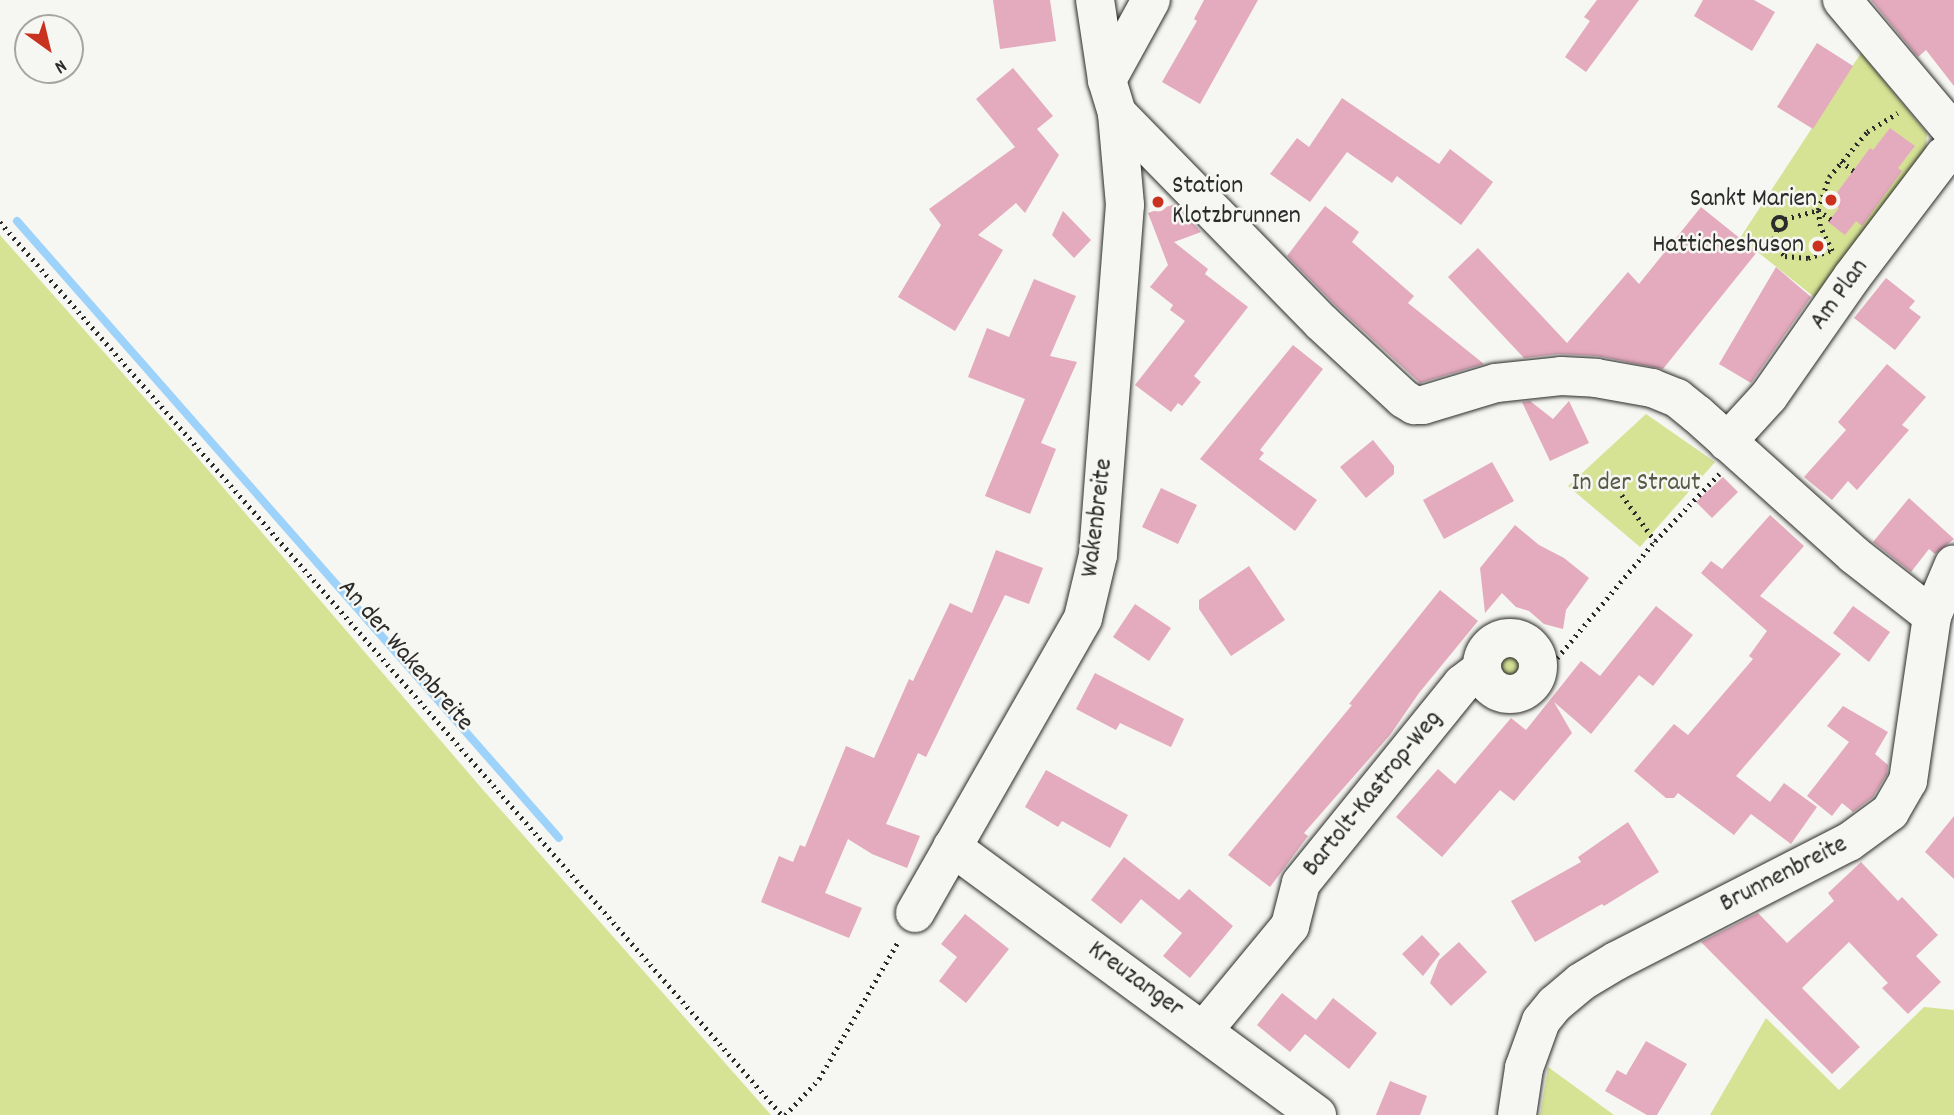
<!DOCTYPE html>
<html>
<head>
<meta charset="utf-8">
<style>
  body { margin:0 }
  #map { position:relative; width:1954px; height:1115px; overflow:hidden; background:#f6f6f2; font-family:Dekko,sans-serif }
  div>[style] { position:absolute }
  .green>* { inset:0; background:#d6e395 }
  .round { border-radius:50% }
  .stream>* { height:8px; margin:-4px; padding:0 4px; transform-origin:4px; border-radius:4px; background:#9dd3fb }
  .building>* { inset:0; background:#e3abbd }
  .path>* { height:4.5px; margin-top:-2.25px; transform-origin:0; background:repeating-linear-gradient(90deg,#2b2b2b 0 2px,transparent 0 7px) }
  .path>.ring { margin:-2.25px; padding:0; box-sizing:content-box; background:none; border:4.5px solid #2b2b2b; border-radius:50% }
  .roads { filter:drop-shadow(0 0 2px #2b2b2b) drop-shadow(0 0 2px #2b2b2b) }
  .minor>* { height:38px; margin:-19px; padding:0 19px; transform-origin:19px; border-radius:19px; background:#f6f6f2 }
  .minor>.ring { margin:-19px; padding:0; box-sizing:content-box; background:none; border:38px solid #f6f6f2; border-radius:50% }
  .dots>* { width:19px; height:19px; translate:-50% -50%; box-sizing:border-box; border:4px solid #f6f6f2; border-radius:50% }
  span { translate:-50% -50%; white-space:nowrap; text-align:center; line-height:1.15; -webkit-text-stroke:5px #f6f6f2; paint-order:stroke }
  .poi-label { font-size:26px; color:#2b2b2b }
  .left { translate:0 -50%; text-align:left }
  .right { translate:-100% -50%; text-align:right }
  .street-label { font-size:26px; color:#2b2b2b }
  .park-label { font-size:26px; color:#565946 }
  .north { position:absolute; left:14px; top:14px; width:70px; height:70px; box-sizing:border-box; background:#f6f6f2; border:2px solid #a5a5a2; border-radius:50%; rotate:146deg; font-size:19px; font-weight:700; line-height:28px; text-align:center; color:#2b2b2b }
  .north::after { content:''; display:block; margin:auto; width:24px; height:32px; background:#c8321e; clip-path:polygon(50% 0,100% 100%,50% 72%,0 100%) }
</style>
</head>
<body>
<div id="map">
  <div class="green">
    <div style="clip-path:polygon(1861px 53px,1927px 133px,1925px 162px,1818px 300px,1740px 238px)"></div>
    <div style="clip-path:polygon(0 235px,197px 457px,484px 791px,771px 1115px,0 1115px)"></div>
    <div style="clip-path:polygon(1646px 414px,1715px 462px,1640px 547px,1568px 486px)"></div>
    <div class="round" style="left:1496px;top:653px;width:30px;height:30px"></div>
    <div style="clip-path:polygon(1924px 1007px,1954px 1010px,1954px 1115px,1710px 1115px,1766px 1018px,1839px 1090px)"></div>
    <div style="clip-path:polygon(1548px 1067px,1614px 1115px,1540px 1115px)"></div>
  </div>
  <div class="stream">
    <div style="left:17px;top:221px;width:821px;rotate:48.7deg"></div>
  </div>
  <div class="building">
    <div style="clip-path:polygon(993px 0,1050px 0,1056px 41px,1000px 49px)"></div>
    <div style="clip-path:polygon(1204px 0,1258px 0,1200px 104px,1162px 82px,1197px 21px,1194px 19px)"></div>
    <div style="clip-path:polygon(1597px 0,1639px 0,1586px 72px,1565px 57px,1590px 21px,1584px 17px)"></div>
    <div style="clip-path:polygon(1703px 0,1754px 0,1775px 12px,1752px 51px,1694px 16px)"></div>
    <div style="clip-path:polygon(1871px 0,1954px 0,1954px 86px,1926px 50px,1918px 57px)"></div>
    <div style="clip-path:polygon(1817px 43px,1853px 66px,1813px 129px,1777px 107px)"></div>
    <div style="clip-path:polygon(1013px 68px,1053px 116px,1037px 129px,1059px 155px,1025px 213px,1016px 203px,978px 235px,1003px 250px,955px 331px,898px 297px,941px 225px,929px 209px,1015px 147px,976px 99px)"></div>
    <div style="clip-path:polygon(1342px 98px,1439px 164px,1450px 149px,1493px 182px,1461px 225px,1397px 176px,1392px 183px,1347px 152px,1310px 202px,1270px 174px,1297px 138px,1309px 147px)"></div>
    <div style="clip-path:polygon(1890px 128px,1915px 146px,1898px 168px,1902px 171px,1862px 226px,1856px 221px,1845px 235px,1828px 222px,1839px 208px,1830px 202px,1870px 148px,1873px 150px)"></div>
    <div style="clip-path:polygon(1175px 204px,1201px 232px,1174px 242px,1208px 269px,1205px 274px,1248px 307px,1194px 376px,1201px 382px,1182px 406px,1178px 403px,1171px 412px,1135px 385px,1185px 321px,1170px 310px,1173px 305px,1150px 287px,1168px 265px,1148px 213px)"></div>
    <div style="clip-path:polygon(1325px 206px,1359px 232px,1352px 242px,1414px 296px,1408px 303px,1484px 364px,1420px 383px,1336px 306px,1287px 256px)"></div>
    <div style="clip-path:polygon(1701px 207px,1757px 252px,1663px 369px,1597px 356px,1559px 354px,1524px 358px,1448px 277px,1478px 248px,1567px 343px,1628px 272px,1639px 284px)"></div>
    <div style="clip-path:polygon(1063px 211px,1091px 240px,1074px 258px,1052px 235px)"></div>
    <div style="clip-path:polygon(1776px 267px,1811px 297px,1751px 383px,1719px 364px)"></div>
    <div style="clip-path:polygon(1886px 278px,1915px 301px,1909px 308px,1921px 317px,1895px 350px,1854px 318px)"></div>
    <div style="clip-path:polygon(1034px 279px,1076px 296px,1050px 356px,1077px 362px,1041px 443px,1056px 449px,1030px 514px,985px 496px,1025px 399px,968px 377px,987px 328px,1009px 337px)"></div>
    <div style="clip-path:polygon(1293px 345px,1323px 369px,1260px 450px,1264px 453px,1259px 459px,1317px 500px,1295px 531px,1200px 459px)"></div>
    <div style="clip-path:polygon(1887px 364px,1926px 397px,1902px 425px,1909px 430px,1857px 490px,1848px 481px,1832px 500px,1804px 477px,1846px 430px,1838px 422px)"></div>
    <div style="clip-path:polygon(1530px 401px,1553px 419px,1569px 401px,1589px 443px,1550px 461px,1522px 402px)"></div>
    <div style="clip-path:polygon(1373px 440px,1394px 466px,1394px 474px,1366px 498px,1340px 467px)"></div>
    <div style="clip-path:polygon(1492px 462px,1514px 501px,1444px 539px,1423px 500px)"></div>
    <div style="clip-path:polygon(1723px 477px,1738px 492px,1712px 518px,1696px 502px)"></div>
    <div style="clip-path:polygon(1161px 488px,1197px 505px,1178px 544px,1142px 527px)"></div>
    <div style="clip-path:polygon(1909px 498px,1954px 539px,1935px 554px,1929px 549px,1911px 572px,1873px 542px)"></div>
    <div style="clip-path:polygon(1770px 515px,1804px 546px,1760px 596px,1841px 654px,1736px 776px,1770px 802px,1784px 783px,1817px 807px,1791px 844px,1751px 814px,1734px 835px,1678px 793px,1674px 798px,1666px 798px,1634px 771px,1674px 724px,1688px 735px,1753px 659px,1749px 656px,1767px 631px,1701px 573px,1711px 561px,1722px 569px)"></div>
    <div style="clip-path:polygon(1515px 525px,1539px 545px,1564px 558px,1589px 578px,1566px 610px,1563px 629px,1544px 624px,1529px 611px,1516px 607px,1502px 593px,1485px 613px,1480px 568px)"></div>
    <div style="clip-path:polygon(996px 550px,1043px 568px,1029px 604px,1005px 595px,926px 757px,918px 753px,886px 824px,920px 836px,907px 868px,872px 854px,848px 839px,825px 893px,862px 908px,849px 938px,761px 902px,779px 856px,793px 862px,800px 845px,805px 847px,846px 746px,874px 758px,909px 679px,913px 681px,950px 603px,972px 613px)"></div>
    <div style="clip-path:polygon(1249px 566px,1285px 620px,1231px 656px,1199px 609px,1199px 600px)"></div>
    <div style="clip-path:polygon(1440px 590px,1478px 621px,1419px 693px,1390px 735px,1304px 833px,1308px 836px,1270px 887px,1228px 855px,1352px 705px,1349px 704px)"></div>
    <div style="clip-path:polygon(1135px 604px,1171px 628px,1149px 661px,1113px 637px)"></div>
    <div style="clip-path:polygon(1656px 606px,1693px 635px,1653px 686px,1639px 675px,1591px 734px,1554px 702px,1572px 733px,1514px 801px,1500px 790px,1442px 857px,1396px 817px,1438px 769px,1455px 784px,1511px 718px,1526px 730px,1581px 661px,1600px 676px)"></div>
    <div style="clip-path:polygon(1853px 606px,1890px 632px,1869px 662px,1833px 633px)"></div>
    <div style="clip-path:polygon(1095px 673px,1184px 719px,1171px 747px,1120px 723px,1116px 730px,1076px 709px)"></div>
    <div style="clip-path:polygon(1843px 706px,1888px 732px,1875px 754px,1888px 765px,1887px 774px,1873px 797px,1853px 812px,1842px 803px,1832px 816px,1807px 796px,1849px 742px,1827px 726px)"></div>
    <div style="clip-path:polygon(1046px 770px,1128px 815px,1110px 848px,1062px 821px,1058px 827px,1025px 807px)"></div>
    <div style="clip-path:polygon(1954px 816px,1954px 879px,1925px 852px)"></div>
    <div style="clip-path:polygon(1628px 822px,1659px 872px,1604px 906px,1602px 904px,1535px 942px,1511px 901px,1581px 862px,1578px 857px)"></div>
    <div style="clip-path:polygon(1124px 857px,1179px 900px,1189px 889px,1233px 926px,1190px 978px,1163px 956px,1182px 933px,1141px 899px,1121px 924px,1091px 900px)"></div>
    <div style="clip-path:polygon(1861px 862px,1898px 901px,1902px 897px,1938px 935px,1916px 956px,1941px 982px,1908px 1014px,1882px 988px,1888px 983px,1849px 942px,1802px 988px,1860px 1047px,1832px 1074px,1701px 942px,1758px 913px,1787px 943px,1834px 901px,1828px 893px)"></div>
    <div style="clip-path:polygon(965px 914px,1009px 949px,966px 1003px,939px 981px,957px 957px,941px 944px)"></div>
    <div style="clip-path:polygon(1422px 935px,1440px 954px,1423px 976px,1402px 954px)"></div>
    <div style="clip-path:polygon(1459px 942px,1487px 972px,1451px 1006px,1430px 983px,1439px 960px)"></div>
    <div style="clip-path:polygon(1282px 993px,1316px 1020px,1333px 998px,1377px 1033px,1349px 1069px,1305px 1034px,1290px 1052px,1257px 1025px)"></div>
    <div style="clip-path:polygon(1646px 1041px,1687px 1064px,1657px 1115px,1647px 1115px,1605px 1091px,1617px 1070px,1626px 1075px)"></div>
    <div style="clip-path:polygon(1390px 1081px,1427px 1096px,1420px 1115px,1376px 1115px)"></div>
  </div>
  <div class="path">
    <div style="left:1841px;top:161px;width:16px;rotate:38deg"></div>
    <div class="ring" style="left:1773px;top:217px;width:9.5px;height:9.5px"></div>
    <div style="left:1785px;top:219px;width:34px;rotate:-15deg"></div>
    <div style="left:1818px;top:210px;width:16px;rotate:35deg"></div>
    <div style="left:0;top:222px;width:1187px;rotate:48.79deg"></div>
    <div style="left:1777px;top:230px;width:12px;rotate:104deg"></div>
    <div style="left:1774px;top:242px;width:18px;rotate:52deg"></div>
    <div style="left:1785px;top:256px;width:23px;rotate:5deg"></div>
    <div style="left:1808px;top:258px;width:23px;rotate:-18deg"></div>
    <div style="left:1832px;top:251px;width:28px;rotate:-116deg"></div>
    <div style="left:1820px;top:226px;width:16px;rotate:-97deg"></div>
    <div style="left:1818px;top:210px;width:35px;rotate:-72deg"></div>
    <div style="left:1829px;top:177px;width:59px;rotate:-49.8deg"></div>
    <div style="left:1867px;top:132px;width:36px;rotate:-32deg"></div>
    <div style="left:1622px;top:495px;width:57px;rotate:54.3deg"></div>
    <div style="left:1538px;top:664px;width:20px;rotate:-18deg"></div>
    <div style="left:1557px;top:658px;width:153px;rotate:-50.1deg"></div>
    <div style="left:1655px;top:541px;width:93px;rotate:-46.3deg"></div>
    <div style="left:785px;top:1115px;width:50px;rotate:-46.6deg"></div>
    <div style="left:819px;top:1079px;width:160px;rotate:-60.1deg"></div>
  </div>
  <div class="roads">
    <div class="minor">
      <div style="left:1842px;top:0;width:174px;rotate:49.9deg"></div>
      <div style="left:1107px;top:80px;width:91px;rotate:-61.2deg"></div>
      <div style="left:1117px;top:113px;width:292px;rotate:45.7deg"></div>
      <div style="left:1321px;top:322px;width:113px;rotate:42.9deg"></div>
      <div style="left:1404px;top:399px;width:12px;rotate:31deg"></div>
      <div style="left:1414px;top:405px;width:9px"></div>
      <div style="left:1423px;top:405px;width:76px;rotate:-16.8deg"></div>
      <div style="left:1496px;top:383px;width:65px;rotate:-6.1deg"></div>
      <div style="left:1561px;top:376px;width:35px;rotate:3deg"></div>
      <div style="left:1596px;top:378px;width:57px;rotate:10.1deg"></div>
      <div style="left:1652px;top:388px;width:27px;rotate:22deg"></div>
      <div style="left:1677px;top:398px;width:26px;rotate:39deg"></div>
      <div style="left:1697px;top:414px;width:211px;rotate:41.9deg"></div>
      <div style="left:1854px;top:555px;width:99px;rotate:38deg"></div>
      <div style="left:1727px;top:442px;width:62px;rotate:-47.6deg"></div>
      <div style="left:1769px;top:396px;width:145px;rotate:-55.1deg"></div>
      <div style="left:1852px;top:277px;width:152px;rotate:-52.8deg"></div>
      <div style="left:1944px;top:156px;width:12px;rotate:-35deg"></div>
      <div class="ring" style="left:1482px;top:638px;width:18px;height:18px"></div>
      <div style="left:952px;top:847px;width:453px;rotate:36.3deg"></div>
      <div style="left:915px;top:913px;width:339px;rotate:-60.3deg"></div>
      <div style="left:1083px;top:618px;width:65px;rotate:-76.6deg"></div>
      <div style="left:1098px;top:555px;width:351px;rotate:-85.6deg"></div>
      <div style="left:1125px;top:205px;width:92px;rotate:-95deg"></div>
      <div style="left:1117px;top:113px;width:34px;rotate:-107deg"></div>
      <div style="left:1107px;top:80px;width:81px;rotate:-98.5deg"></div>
      <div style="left:1204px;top:1030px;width:135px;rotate:-50.4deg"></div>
      <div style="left:1290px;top:926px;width:44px;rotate:-75.7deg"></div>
      <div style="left:1301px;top:883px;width:256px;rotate:-51deg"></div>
      <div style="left:1462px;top:684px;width:25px;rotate:-37deg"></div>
      <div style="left:1517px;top:1115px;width:48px;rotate:-81.5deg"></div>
      <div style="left:1524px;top:1068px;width:50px;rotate:-70.1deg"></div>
      <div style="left:1541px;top:1021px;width:22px;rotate:-51deg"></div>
      <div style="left:1555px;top:1004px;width:34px;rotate:-40deg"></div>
      <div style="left:1581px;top:982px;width:41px;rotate:-31deg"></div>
      <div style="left:1616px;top:961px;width:262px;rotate:-27.1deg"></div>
      <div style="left:1849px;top:842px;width:51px;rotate:-36.2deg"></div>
      <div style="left:1890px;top:812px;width:36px;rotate:-60deg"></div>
      <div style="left:1908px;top:781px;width:167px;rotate:-81.7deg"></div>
      <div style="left:1932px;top:616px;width:56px;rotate:-67.1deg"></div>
    </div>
  </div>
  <div class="dots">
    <div style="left:1831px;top:200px;background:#c8321e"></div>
    <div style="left:1158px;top:202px;background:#c8321e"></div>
    <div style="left:1818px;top:246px;background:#c8321e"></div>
  </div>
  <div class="poi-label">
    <span class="left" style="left:1172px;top:202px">Station<br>Klotzbrunnen</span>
    <span class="right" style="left:1817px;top:200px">Sankt Marien</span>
    <span class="right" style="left:1804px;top:246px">Hatticheshuson</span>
  </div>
  <div class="street-label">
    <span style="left:1840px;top:295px;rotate:-54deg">Am Plan</span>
    <span style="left:1098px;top:518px;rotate:-83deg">Wakenbreite</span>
    <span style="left:405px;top:656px;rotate:49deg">An der Wakenbreite</span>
    <span style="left:1373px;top:794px;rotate:-51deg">Bartolt-Kastrop-Weg</span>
    <span style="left:1784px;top:875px;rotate:-27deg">Brunnenbreite</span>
    <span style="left:1135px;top:980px;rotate:36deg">Kreuzanger</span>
  </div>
  <div class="park-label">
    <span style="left:1636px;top:484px">In der Straut</span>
  </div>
  <div class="north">N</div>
</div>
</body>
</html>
